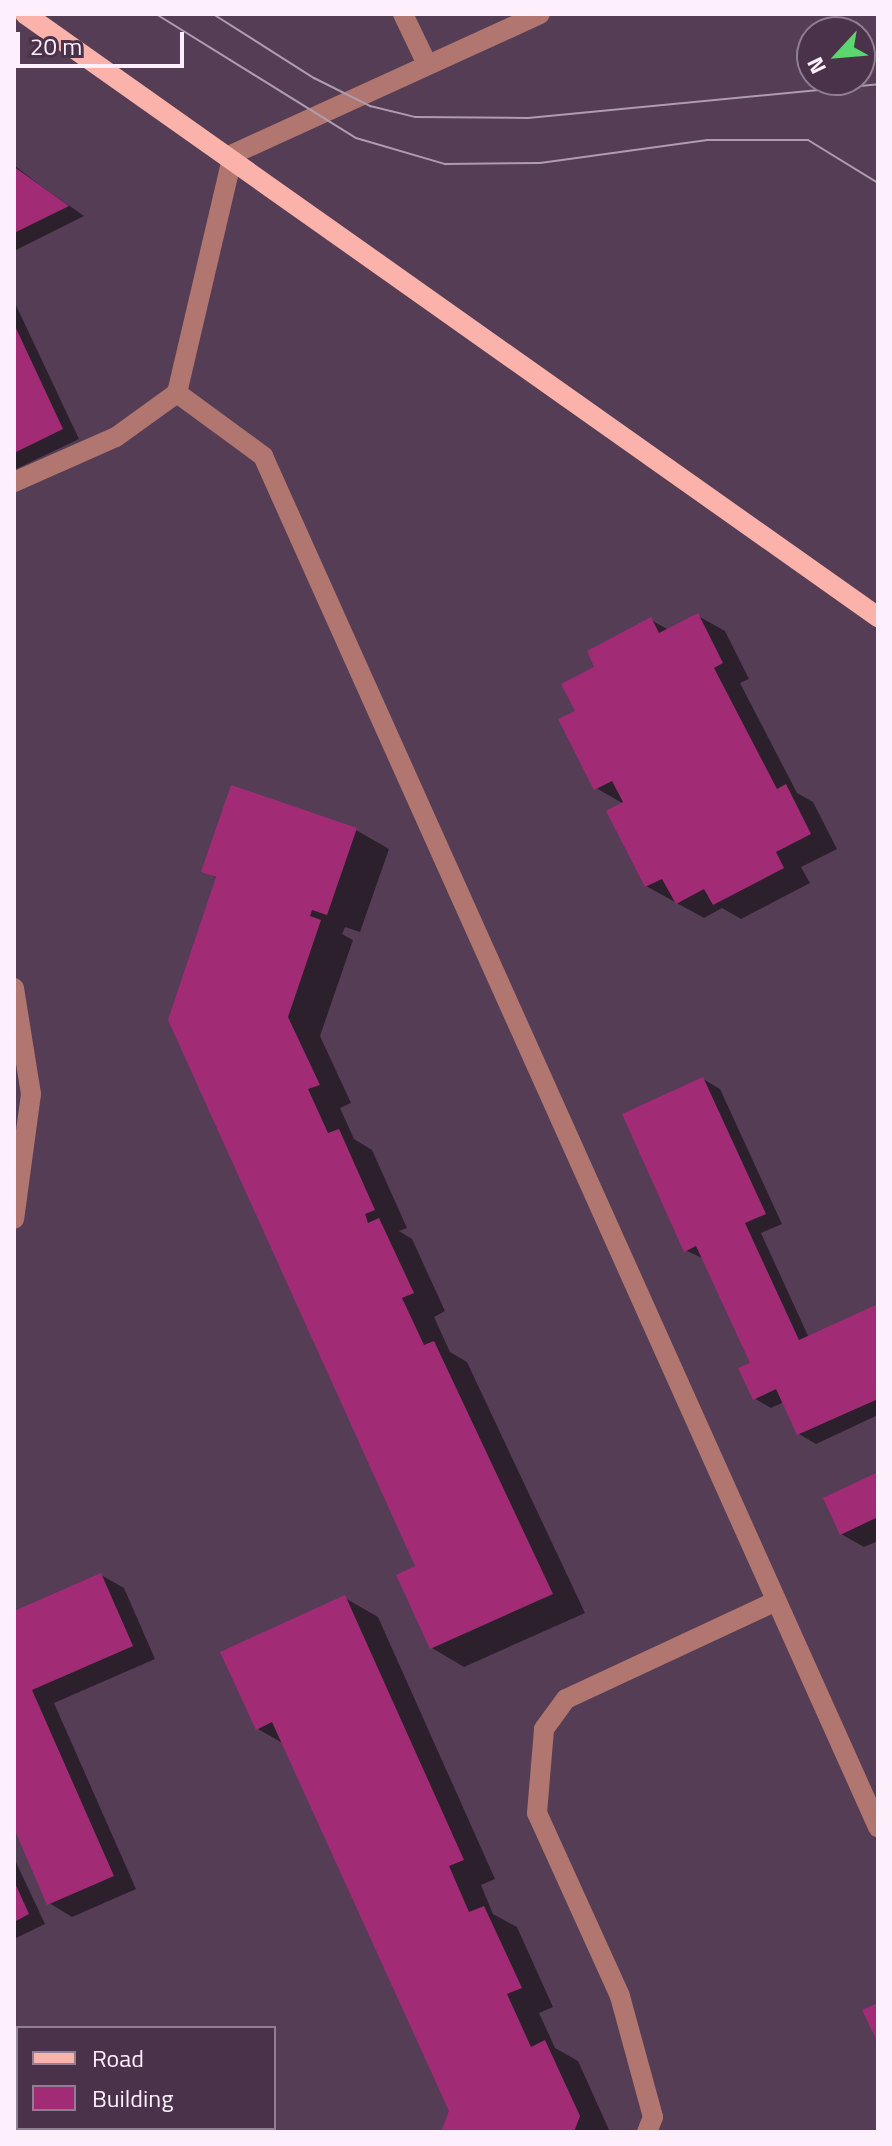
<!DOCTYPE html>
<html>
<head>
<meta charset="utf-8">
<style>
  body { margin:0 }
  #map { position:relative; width:892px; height:2146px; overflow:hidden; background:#553d55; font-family:"Titillium Web",sans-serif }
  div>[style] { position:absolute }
  .shadow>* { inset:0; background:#0007 }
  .building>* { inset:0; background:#a12c75 }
  .minor>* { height:20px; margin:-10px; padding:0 10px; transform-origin:10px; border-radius:10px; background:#b1766f }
  .major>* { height:20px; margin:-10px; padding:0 10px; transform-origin:10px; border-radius:10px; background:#fbb2aa }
  .tram>* { height:2px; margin:-1px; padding:0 1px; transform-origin:1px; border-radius:1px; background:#af9cae }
  span { translate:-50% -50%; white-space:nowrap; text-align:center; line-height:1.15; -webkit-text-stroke:6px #4a324a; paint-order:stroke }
  .frame { position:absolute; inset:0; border:16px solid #feeffd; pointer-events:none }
  .legend { position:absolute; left:16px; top:2026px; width:260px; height:104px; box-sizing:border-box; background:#4a324a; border:2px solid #927e92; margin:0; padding:10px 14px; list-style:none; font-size:24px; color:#feeffd }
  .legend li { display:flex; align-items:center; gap:16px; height:40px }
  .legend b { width:40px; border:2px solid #927e92 }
  .north { position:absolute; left:796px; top:16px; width:80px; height:80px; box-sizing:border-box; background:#4a324a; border:2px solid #927e92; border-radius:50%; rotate:244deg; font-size:22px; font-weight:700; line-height:32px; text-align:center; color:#feeffd }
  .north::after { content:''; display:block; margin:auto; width:28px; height:36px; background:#5bd56e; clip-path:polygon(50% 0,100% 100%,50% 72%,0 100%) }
  .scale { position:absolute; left:16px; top:32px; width:168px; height:36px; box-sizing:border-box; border:4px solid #feeffd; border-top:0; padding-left:10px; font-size:24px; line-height:28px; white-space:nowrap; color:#feeffd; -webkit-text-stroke:6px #4a324a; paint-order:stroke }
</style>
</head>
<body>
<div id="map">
  <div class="shadow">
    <div style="clip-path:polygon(14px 165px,41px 186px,84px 216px,14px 251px)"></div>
    <div style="clip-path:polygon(14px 301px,79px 439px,14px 470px)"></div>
    <div style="clip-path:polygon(698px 616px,725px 631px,749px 679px,740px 683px,797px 793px,813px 802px,837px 849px,801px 867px,810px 883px,741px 919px,722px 908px,704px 918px,646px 886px,624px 804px,596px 788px,578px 712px,597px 668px,651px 620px,669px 630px)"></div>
    <div style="clip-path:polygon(356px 830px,389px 849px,360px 932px,345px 927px,342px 934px,353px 940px,320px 1036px,351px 1103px,340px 1108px,354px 1139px,372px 1150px,407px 1228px,399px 1231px,412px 1239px,445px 1311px,434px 1317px,450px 1352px,467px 1362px,585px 1613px,464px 1667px,432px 1648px,417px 1567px,218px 879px,204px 871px)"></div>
    <div style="clip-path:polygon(703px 1079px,720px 1089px,782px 1224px,761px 1233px,809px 1338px,878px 1306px,878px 1415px,816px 1444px,799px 1434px,784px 1402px,771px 1408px,754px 1398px,752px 1364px,704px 1259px,685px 1250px)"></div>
    <div style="clip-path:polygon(878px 1475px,878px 1541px,864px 1547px,841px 1534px)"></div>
    <div style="clip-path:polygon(101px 1575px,124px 1588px,155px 1659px,54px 1703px,136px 1889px,72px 1917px,49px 1903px,14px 1823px,14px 1613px)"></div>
    <div style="clip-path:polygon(345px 1598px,378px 1617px,495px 1879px,481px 1885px,493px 1914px,517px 1927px,553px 2007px,539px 2013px,555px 2048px,578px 2061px,610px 2132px,443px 2132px,452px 2111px,284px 1744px,258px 1729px)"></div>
    <div style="clip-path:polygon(14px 1858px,45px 1924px,14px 1939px)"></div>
  </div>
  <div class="building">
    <div style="clip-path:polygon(14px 167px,20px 171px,69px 206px,14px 233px)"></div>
    <div style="clip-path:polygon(14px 324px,63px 429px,14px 453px)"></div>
    <div style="clip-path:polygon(698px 613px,723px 663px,714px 668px,777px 789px,786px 784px,811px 834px,776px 852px,784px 868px,713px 905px,704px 889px,676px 904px,662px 879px,645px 887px,606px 811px,623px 802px,612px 781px,594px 790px,558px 719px,575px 711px,561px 684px,594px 667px,587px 651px,651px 617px,659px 633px)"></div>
    <div style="clip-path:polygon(231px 785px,357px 828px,327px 915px,312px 910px,310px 916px,321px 920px,288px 1017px,320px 1085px,308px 1089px,328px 1133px,339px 1129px,375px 1210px,365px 1214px,368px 1223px,379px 1218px,414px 1293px,402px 1298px,424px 1345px,434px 1341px,553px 1594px,430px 1649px,396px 1575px,415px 1566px,168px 1020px,216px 877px,201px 872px)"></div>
    <div style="clip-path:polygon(703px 1077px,766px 1214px,745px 1223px,799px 1340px,878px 1304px,878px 1399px,797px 1435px,776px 1389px,753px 1400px,738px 1368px,750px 1363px,696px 1246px,684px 1252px,622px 1114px)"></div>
    <div style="clip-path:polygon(878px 1472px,878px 1517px,840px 1535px,823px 1498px)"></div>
    <div style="clip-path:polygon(101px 1573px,133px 1646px,32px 1690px,114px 1876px,47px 1905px,14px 1828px,14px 1611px)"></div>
    <div style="clip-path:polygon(345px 1595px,464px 1860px,449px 1866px,469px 1912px,484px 1906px,522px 1988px,507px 1994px,531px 2047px,545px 2040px,580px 2116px,574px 2132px,441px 2132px,449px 2111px,272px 1722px,256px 1730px,220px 1652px)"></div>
    <div style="clip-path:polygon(14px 1881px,29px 1914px,14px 1922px)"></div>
    <div style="clip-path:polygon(878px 2003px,878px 2043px,862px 2010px)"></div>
  </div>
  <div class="minor">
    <div style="left:403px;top:14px;width:55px;rotate:64.4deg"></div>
    <div style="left:177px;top:393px;width:107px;rotate:36.2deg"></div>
    <div style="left:263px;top:456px;width:1503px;rotate:65.84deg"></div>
    <div style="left:14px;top:482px;width:111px;rotate:-23.8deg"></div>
    <div style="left:116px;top:437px;width:75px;rotate:-35.8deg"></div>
    <div style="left:177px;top:393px;width:245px;rotate:-76.8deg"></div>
    <div style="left:233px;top:154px;width:337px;rotate:-24.5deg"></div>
    <div style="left:14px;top:988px;width:107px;rotate:80.9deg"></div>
    <div style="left:31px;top:1094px;width:126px;rotate:97.7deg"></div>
    <div style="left:647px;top:2132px;width:16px;rotate:-68deg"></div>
    <div style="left:653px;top:2117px;width:125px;rotate:-105.3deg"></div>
    <div style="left:620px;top:1996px;width:201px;rotate:-114.4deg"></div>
    <div style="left:537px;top:1813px;width:84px;rotate:-85.2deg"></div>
    <div style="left:544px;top:1729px;width:37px;rotate:-54deg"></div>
    <div style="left:566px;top:1699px;width:230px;rotate:-25deg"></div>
  </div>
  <div class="major">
    <div style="left:25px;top:14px;width:1045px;rotate:35.26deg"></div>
  </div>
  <div class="tram">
    <div style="left:156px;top:14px;width:235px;rotate:31.8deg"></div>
    <div style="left:356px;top:138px;width:93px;rotate:16.3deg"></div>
    <div style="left:445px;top:164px;width:95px;rotate:-0.6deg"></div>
    <div style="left:540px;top:163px;width:169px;rotate:-7.8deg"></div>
    <div style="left:707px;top:140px;width:101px"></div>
    <div style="left:808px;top:140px;width:82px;rotate:31.6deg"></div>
    <div style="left:213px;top:14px;width:120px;rotate:32.4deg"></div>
    <div style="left:314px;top:78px;width:63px;rotate:26.6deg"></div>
    <div style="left:370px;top:106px;width:46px;rotate:13.7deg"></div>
    <div style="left:415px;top:117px;width:113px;rotate:0.5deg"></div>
    <div style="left:528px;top:118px;width:352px;rotate:-5.5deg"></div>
  </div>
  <div class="frame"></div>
  <ul class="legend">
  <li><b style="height:10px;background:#fbb2aa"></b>Road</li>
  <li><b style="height:22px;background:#a12c75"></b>Building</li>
  </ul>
  <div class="north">N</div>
  <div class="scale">20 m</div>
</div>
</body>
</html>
